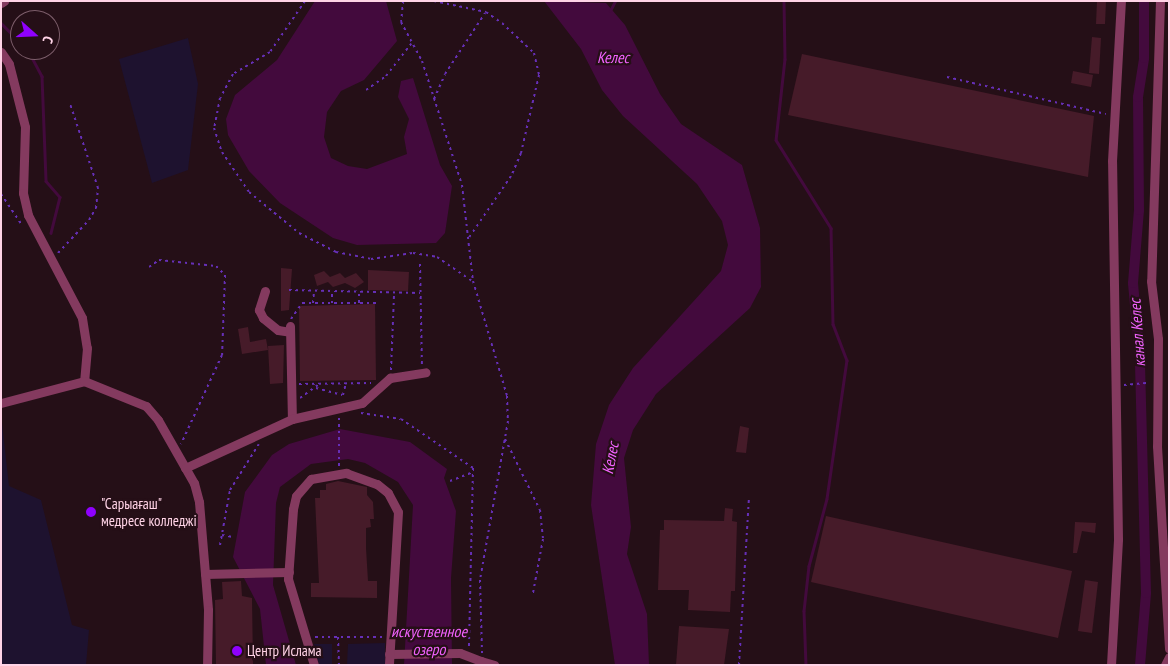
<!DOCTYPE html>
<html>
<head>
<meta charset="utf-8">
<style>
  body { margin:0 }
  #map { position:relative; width:1170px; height:666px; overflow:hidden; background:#250f17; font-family:"PT Sans Narrow",sans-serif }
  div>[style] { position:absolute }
  .green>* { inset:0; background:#1e122f }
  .water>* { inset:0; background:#430a3d }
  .stream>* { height:2.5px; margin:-1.25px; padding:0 1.25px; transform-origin:1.25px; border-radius:1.25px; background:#430a3d }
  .canal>* { height:10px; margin:-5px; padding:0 5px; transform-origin:5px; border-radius:5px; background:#430a3d }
  .building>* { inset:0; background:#461b29 }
  .path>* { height:2px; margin-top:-1px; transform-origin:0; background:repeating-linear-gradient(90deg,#662fb7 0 2.5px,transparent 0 6.5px) }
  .minor>* { height:9px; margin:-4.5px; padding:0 4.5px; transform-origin:4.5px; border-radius:4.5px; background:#843a5f }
  .dots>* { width:14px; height:14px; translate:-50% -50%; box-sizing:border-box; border:2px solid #250f17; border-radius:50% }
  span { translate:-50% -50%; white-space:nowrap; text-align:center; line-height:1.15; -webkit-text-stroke:4.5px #250f17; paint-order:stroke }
  .poi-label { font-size:15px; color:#ffd3e6 }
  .left { translate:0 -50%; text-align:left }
  .water-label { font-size:16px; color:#f262fe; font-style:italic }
  .frame { position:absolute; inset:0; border:2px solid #ffd3e6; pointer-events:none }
  .north { position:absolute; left:10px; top:10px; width:50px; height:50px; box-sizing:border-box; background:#250f17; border:1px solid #7c5d6a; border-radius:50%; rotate:110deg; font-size:14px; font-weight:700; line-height:20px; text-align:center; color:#ffd3e6 }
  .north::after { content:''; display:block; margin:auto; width:18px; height:22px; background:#8f01fd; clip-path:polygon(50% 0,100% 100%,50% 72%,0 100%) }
</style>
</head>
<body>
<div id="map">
  <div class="green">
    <div style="clip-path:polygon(188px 38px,198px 84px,188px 170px,152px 183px,119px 59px)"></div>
    <div style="clip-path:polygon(1px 414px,9px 486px,41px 500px,72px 625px,89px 630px,86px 665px,1px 665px)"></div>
    <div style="clip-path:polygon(385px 643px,385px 665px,347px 665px,348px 644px)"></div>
    <div style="clip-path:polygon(314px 644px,332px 644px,332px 665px,319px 665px)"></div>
  </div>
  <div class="water">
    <div style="clip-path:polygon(315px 1px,386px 1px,397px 41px,364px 80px,341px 91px,327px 112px,324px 137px,331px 158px,348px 166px,367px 169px,407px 154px,404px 137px,409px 119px,398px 97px,401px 81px,413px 78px,440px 165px,452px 186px,445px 233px,436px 243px,357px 245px,333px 238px,280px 203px,249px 171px,228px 135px,226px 119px,235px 95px,277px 60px)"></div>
    <div style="clip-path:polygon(544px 1px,606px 3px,625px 25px,660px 94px,681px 124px,742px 165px,760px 228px,761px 287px,750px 308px,656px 394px,633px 430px,624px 458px,631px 527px,627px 554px,647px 614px,649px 665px,615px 665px,591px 505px,596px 444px,609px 405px,633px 368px,721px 271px,728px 245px,722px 221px,697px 184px,623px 116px,602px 90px,581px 49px)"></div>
    <div style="clip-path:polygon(340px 429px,410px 442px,447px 469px,444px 478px,456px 511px,451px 578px,452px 665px,404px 665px,413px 505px,398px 482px,365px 463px,348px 459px,311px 464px,280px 487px,276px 503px,273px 585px,296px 665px,266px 665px,260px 609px,233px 557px,245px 492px,272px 455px,289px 444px)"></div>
  </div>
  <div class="stream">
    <div style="left:784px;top:1px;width:58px;rotate:89deg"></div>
    <div style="left:785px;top:59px;width:81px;rotate:96.3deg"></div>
    <div style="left:776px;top:140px;width:104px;rotate:58deg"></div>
    <div style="left:831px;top:228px;width:96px;rotate:88.8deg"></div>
    <div style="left:833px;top:324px;width:39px;rotate:69deg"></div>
    <div style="left:847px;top:360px;width:140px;rotate:98.2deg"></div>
    <div style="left:827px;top:499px;width:69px;rotate:105deg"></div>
    <div style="left:809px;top:566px;width:45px;rotate:96.3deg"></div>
    <div style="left:804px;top:611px;width:54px;rotate:87.9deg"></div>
    <div style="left:610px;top:11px;width:11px;rotate:-63deg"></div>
    <div style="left:1px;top:23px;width:27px;rotate:45deg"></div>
    <div style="left:28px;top:50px;width:30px;rotate:62deg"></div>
    <div style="left:42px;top:76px;width:105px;rotate:87.8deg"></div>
    <div style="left:46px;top:181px;width:21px;rotate:49deg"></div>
    <div style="left:60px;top:197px;width:37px;rotate:104deg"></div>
  </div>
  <div class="canal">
    <div style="left:1140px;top:665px;width:72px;rotate:-85.2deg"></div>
    <div style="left:1146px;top:593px;width:234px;rotate:-91.5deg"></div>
    <div style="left:1140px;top:359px;width:76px;rotate:-95.3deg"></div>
    <div style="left:1133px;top:283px;width:73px;rotate:-85.3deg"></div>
    <div style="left:1139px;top:210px;width:113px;rotate:-90.5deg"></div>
    <div style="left:1138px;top:97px;width:39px;rotate:-81deg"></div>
    <div style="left:1144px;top:58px;width:57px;rotate:-90deg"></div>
  </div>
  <div class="building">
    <div style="clip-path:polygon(1097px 1px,1106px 1px,1105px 24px,1096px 24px)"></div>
    <div style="clip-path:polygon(1092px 37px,1101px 38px,1099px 74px,1089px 73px)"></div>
    <div style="clip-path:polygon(802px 54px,1094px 116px,1088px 177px,788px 115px)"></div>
    <div style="clip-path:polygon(1073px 71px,1093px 75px,1091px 87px,1071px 83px)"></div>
    <div style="clip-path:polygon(281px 268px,292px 269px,289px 310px,281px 311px)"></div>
    <div style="clip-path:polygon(368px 270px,409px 272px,408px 291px,368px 290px)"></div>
    <div style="clip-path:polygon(324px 271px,330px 277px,340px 273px,345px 278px,356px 273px,364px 282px,355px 288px,345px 283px,333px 287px,328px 282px,317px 286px,314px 275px)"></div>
    <div style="clip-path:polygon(375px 304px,376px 380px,300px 381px,299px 306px)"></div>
    <div style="clip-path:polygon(248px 327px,250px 342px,266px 339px,268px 350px,242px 354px,238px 329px)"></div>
    <div style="clip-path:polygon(284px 345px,283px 383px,270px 384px,268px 346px)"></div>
    <div style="clip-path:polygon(740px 426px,749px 428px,746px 453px,736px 452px)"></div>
    <div style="clip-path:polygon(338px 481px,367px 487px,367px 495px,373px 502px,374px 519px,370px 519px,371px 527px,366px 528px,366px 548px,368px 581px,377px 581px,377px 598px,311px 597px,311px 583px,319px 583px,315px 498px,320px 498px,320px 490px,326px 490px,326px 484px)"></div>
    <div style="clip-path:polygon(725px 508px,733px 509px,732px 521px,737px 522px,735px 591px,731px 591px,730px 612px,688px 610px,689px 590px,658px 590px,660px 530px,664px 530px,664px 520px,724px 521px)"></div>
    <div style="clip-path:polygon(826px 516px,1072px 571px,1058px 638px,811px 582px)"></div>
    <div style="clip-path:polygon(1075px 522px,1096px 523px,1095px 533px,1082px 531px,1077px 553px,1073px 553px)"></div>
    <div style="clip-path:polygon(1085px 580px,1098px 582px,1092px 633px,1078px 631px)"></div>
    <div style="clip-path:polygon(241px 581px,242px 596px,252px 598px,253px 665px,216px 665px,215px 600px,223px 599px,222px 582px)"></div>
    <div style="clip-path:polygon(679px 626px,729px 629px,724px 665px,676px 665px)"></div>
  </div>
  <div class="path">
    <div style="left:305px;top:1px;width:62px;rotate:124.5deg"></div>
    <div style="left:270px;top:52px;width:43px;rotate:149.3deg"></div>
    <div style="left:233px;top:74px;width:27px;rotate:118deg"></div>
    <div style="left:220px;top:98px;width:31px;rotate:101deg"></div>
    <div style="left:214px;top:128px;width:25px;rotate:72deg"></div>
    <div style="left:222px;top:152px;width:48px;rotate:56deg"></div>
    <div style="left:249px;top:192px;width:65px;rotate:39.4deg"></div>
    <div style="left:299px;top:233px;width:42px;rotate:27.2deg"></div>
    <div style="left:336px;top:252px;width:36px;rotate:11deg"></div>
    <div style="left:371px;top:259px;width:42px;rotate:-8.1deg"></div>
    <div style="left:413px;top:253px;width:24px;rotate:9deg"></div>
    <div style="left:437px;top:257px;width:42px;rotate:34.4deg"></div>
    <div style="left:403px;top:1px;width:21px;rotate:95deg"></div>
    <div style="left:401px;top:22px;width:44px;rotate:61.7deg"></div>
    <div style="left:422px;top:61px;width:130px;rotate:72.1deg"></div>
    <div style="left:462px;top:185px;width:97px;rotate:83.5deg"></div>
    <div style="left:473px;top:281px;width:120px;rotate:73.5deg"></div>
    <div style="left:507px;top:396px;width:25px;rotate:88deg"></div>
    <div style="left:508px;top:421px;width:161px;rotate:100deg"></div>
    <div style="left:480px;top:580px;width:73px;rotate:88.4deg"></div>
    <div style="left:434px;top:1px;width:53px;rotate:11.9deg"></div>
    <div style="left:486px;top:12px;width:19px;rotate:35deg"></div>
    <div style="left:502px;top:23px;width:44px;rotate:43.2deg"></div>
    <div style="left:534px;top:53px;width:23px;rotate:77deg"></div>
    <div style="left:539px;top:75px;width:80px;rotate:103deg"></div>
    <div style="left:521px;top:153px;width:25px;rotate:113deg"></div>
    <div style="left:511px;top:176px;width:76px;rotate:124.3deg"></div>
    <div style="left:947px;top:77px;width:163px;rotate:13.1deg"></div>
    <div style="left:366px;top:90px;width:24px;rotate:-35deg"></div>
    <div style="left:386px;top:76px;width:41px;rotate:-52deg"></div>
    <div style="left:434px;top:99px;width:27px;rotate:-66deg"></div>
    <div style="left:445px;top:74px;width:73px;rotate:-56.7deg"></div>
    <div style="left:1px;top:194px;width:37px;rotate:56deg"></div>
    <div style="left:58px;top:253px;width:45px;rotate:-46.8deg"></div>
    <div style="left:89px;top:220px;width:14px;rotate:-60deg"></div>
    <div style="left:96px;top:208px;width:20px;rotate:-84deg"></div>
    <div style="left:98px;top:188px;width:89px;rotate:-108.4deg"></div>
    <div style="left:420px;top:264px;width:100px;rotate:88.9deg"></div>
    <div style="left:149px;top:267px;width:12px;rotate:-35deg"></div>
    <div style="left:159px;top:260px;width:57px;rotate:6deg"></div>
    <div style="left:216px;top:266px;width:13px;rotate:45deg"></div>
    <div style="left:225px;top:275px;width:80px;rotate:92.1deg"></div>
    <div style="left:222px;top:355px;width:98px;rotate:114.7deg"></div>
    <div style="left:289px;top:290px;width:131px;rotate:1.3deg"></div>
    <div style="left:313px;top:303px;width:12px;rotate:-85deg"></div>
    <div style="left:332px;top:303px;width:11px;rotate:-90deg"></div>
    <div style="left:359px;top:303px;width:9px;rotate:-90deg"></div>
    <div style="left:291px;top:319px;width:19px;rotate:-55deg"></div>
    <div style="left:302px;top:303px;width:76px"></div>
    <div style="left:391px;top:370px;width:76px;rotate:-87.7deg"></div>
    <div style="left:299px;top:384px;width:72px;rotate:-0.8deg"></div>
    <div style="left:1124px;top:385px;width:25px;rotate:-5deg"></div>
    <div style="left:316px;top:388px;width:27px;rotate:15deg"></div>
    <div style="left:343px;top:395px;width:12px;rotate:-76deg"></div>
    <div style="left:300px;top:398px;width:24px;rotate:-36deg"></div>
    <div style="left:361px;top:413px;width:40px;rotate:8.5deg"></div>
    <div style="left:401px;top:419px;width:87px;rotate:34.2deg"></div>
    <div style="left:473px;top:468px;width:180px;rotate:91.3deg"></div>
    <div style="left:339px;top:418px;width:48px;rotate:90deg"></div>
    <div style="left:505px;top:439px;width:79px;rotate:63.8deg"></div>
    <div style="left:540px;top:510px;width:29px;rotate:84deg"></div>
    <div style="left:543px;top:539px;width:55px;rotate:100.5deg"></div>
    <div style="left:450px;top:481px;width:25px;rotate:-21deg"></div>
    <div style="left:222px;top:535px;width:11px;rotate:10deg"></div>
    <div style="left:220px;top:545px;width:56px;rotate:-79.7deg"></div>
    <div style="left:230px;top:490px;width:54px;rotate:-57.8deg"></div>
    <div style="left:315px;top:637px;width:68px"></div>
    <div style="left:338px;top:637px;width:28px;rotate:88deg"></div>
    <div style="left:739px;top:665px;width:167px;rotate:-86.6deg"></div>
  </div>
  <div class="minor">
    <div style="left:1160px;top:1px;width:280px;rotate:91.8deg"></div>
    <div style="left:1151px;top:281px;width:58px;rotate:83.1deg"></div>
    <div style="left:1158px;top:339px;width:107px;rotate:90.5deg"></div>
    <div style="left:1157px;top:446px;width:203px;rotate:86.6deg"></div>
    <div style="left:1px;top:3px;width:4px;rotate:-34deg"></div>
    <div style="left:1px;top:52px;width:14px;rotate:56deg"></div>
    <div style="left:9px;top:64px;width:65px;rotate:75.7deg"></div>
    <div style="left:25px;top:127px;width:66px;rotate:91.7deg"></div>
    <div style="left:23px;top:193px;width:23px;rotate:77deg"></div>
    <div style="left:28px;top:215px;width:116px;rotate:62.3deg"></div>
    <div style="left:82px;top:318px;width:30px;rotate:81deg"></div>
    <div style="left:87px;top:348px;width:33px;rotate:95deg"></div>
    <div style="left:265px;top:291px;width:20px;rotate:108deg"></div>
    <div style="left:259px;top:310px;width:9px;rotate:63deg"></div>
    <div style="left:263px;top:318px;width:19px;rotate:39deg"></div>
    <div style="left:278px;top:330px;width:12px;rotate:9deg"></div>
    <div style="left:290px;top:326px;width:93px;rotate:88.8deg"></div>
    <div style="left:1px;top:403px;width:86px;rotate:-14.8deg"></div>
    <div style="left:84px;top:381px;width:67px;rotate:22deg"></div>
    <div style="left:146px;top:406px;width:18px;rotate:49deg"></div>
    <div style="left:158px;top:420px;width:73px;rotate:60.3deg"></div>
    <div style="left:194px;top:483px;width:20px;rotate:75deg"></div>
    <div style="left:199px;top:502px;width:108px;rotate:85.2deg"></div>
    <div style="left:208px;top:610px;width:55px;rotate:91deg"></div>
    <div style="left:185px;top:468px;width:118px;rotate:-24.6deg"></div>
    <div style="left:292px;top:419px;width:72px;rotate:-12.9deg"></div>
    <div style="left:362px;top:403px;width:38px;rotate:-42deg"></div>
    <div style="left:390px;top:378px;width:36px;rotate:-9deg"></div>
    <div style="left:205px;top:574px;width:84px;rotate:-1.4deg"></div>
    <div style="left:389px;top:654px;width:71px;rotate:-0.8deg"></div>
    <div style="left:460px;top:653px;width:22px;rotate:21deg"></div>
    <div style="left:480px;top:664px;width:3px;rotate:-72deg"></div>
    <div style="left:481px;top:661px;width:14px;rotate:17deg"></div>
    <div style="left:314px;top:665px;width:90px;rotate:-106.8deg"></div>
    <div style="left:288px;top:579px;width:70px;rotate:-85.9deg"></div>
    <div style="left:293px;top:509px;width:13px;rotate:-77deg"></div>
    <div style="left:296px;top:496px;width:23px;rotate:-49deg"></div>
    <div style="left:311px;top:479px;width:36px;rotate:-10deg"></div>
    <div style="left:346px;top:473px;width:33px;rotate:20deg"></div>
    <div style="left:377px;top:484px;width:14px;rotate:39deg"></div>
    <div style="left:388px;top:493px;width:21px;rotate:62deg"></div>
    <div style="left:398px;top:512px;width:153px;rotate:93.4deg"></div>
    <div style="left:1111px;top:665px;width:126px;rotate:-86.8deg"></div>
    <div style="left:1118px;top:539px;width:378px;rotate:-90.9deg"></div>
    <div style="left:1112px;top:161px;width:160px;rotate:-86.8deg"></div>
    <div style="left:1165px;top:665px;width:9px;rotate:-63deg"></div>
  </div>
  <div class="dots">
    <div style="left:91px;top:512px;background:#8f01fd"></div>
    <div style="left:237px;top:651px;background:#8f01fd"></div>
  </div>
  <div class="poi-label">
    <span class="left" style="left:101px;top:512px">"Сарыағаш"<br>медресе колледжі</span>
    <span class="left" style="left:247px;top:651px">Центр Ислама</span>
  </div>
  <div class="water-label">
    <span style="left:613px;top:57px">Келес</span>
    <span style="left:1137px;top:333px;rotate:-94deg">канал Келес</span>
    <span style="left:610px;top:458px;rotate:-79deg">Келес</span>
    <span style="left:429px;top:640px">искуственное<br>озеро</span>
  </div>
  <div class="frame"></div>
  <div class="north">С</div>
</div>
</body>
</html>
